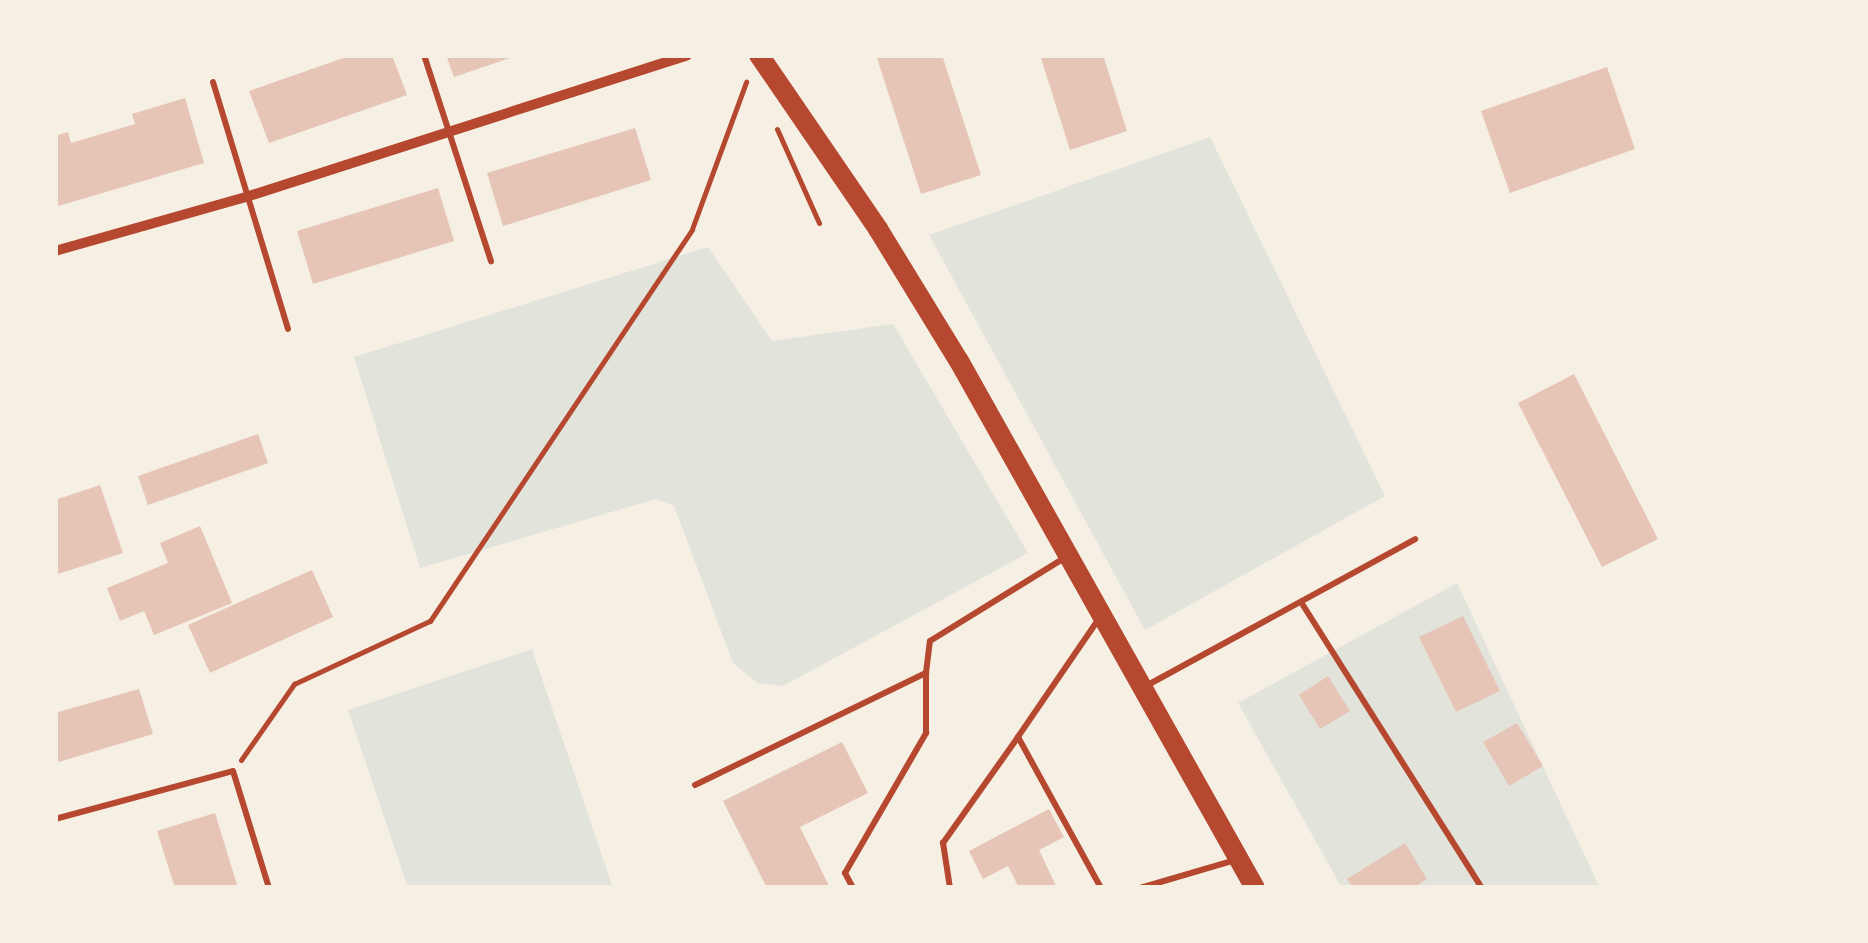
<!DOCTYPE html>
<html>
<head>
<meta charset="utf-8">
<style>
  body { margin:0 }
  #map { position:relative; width:1868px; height:943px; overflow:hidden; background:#f6efe4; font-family:Mulish,sans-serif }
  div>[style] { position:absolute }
  .green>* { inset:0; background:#e2e4dc }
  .building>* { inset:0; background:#e6c5b7 }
  .path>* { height:5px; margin:-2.5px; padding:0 2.5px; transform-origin:2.5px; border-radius:2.5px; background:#b5482f }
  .service>* { height:6px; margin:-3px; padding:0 3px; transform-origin:3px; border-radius:3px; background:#b5482f }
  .minor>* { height:10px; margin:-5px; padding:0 5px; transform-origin:5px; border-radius:5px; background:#b5482f }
  .primary>* { height:20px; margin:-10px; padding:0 10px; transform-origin:10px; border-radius:10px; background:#b5482f }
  span { translate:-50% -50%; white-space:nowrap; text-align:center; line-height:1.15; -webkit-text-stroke:8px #f6efe4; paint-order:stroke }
  .frame { position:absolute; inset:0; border:58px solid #f6efe4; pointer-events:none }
</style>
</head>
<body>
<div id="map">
  <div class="green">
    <div style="clip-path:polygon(1210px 137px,1385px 496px,1145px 630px,929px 235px)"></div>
    <div style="clip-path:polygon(708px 247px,772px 341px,893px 324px,1028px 553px,783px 686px,757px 683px,733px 663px,674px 506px,656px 499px,420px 568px,354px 357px)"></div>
    <div style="clip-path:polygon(1457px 583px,1600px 888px,1342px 888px,1238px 703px)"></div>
    <div style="clip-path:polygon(532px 649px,613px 888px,408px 888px,348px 710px)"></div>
  </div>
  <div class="building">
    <div style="clip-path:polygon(352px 55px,392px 55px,407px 95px,269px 143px,249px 91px)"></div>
    <div style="clip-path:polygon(446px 55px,516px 55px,516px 56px,454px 77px)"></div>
    <div style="clip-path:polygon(876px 55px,942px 55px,981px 175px,921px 194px)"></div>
    <div style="clip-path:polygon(1040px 55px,1103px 55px,1127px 131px,1070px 150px)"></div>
    <div style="clip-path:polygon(1607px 67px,1635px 149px,1510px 193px,1481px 111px)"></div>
    <div style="clip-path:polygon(185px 98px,204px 163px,55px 207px,55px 136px,68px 132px,71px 143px,135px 124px,132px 114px)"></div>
    <div style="clip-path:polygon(635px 128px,651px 180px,503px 226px,487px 173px)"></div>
    <div style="clip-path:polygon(438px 188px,454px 241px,313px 284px,297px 231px)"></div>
    <div style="clip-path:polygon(1574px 374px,1658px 539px,1602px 567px,1518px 403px)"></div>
    <div style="clip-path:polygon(258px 434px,268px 463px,148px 505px,138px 476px)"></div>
    <div style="clip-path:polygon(100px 485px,123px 553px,55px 575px,55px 500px)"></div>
    <div style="clip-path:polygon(200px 526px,232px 603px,154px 635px,144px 611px,120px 621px,107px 588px,168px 563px,160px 543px)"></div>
    <div style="clip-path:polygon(312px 570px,333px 617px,210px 673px,188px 625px)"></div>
    <div style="clip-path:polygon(1463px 616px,1500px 691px,1456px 712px,1419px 637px)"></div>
    <div style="clip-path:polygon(1328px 676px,1350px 711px,1320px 729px,1299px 695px)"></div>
    <div style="clip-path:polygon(139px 689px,153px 734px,55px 763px,55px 713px)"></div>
    <div style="clip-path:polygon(1517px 723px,1543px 766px,1509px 786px,1483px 742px)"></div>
    <div style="clip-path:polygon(842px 742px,868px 793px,800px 827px,830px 888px,767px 888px,723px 801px)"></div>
    <div style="clip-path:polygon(1049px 809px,1064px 837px,1039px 850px,1057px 888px,1019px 888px,1008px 866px,983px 879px,969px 851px)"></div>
    <div style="clip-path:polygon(215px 813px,238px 888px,175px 888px,157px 831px)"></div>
    <div style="clip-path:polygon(1405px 843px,1427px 879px,1413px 888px,1353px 888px,1347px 879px)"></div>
  </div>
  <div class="path">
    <div style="left:777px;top:129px;width:103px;rotate:65.9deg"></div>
    <div style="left:241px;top:760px;width:93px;rotate:-55.1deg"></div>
    <div style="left:294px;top:684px;width:150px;rotate:-24.9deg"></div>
    <div style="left:430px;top:621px;width:471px;rotate:-56.2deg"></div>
    <div style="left:692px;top:229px;width:157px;rotate:-69.8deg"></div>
  </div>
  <div class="service">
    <div style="left:424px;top:55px;width:217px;rotate:72deg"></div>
    <div style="left:213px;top:82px;width:258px;rotate:73.1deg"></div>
    <div style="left:1301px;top:602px;width:338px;rotate:57.7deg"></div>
    <div style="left:1098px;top:620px;width:142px;rotate:124.4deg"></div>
    <div style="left:1018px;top:737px;width:172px;rotate:61.2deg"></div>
    <div style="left:1144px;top:687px;width:309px;rotate:-28.6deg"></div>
    <div style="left:695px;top:785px;width:257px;rotate:-25.9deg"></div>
    <div style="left:926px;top:673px;width:32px;rotate:-83deg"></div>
    <div style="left:930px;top:641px;width:160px;rotate:-31.7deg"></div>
    <div style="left:55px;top:819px;width:184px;rotate:-15.1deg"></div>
    <div style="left:233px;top:771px;width:122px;rotate:72.9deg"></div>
    <div style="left:853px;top:888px;width:17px;rotate:-118deg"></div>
    <div style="left:845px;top:873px;width:162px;rotate:-59.9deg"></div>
    <div style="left:926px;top:733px;width:60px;rotate:-90deg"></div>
    <div style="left:950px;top:888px;width:46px;rotate:-98.8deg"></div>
    <div style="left:943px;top:843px;width:130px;rotate:-54.7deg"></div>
    <div style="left:1140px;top:888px;width:99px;rotate:-16.4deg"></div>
  </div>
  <div class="minor">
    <div style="left:55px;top:251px;width:202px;rotate:-15.8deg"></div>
    <div style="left:249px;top:196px;width:460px;rotate:-17.8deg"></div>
  </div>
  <div class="primary">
    <div style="left:759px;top:55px;width:211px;rotate:55.6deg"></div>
    <div style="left:878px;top:229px;width:155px;rotate:58.5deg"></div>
    <div style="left:959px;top:361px;width:604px;rotate:60.68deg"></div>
  </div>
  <div class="frame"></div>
</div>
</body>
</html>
